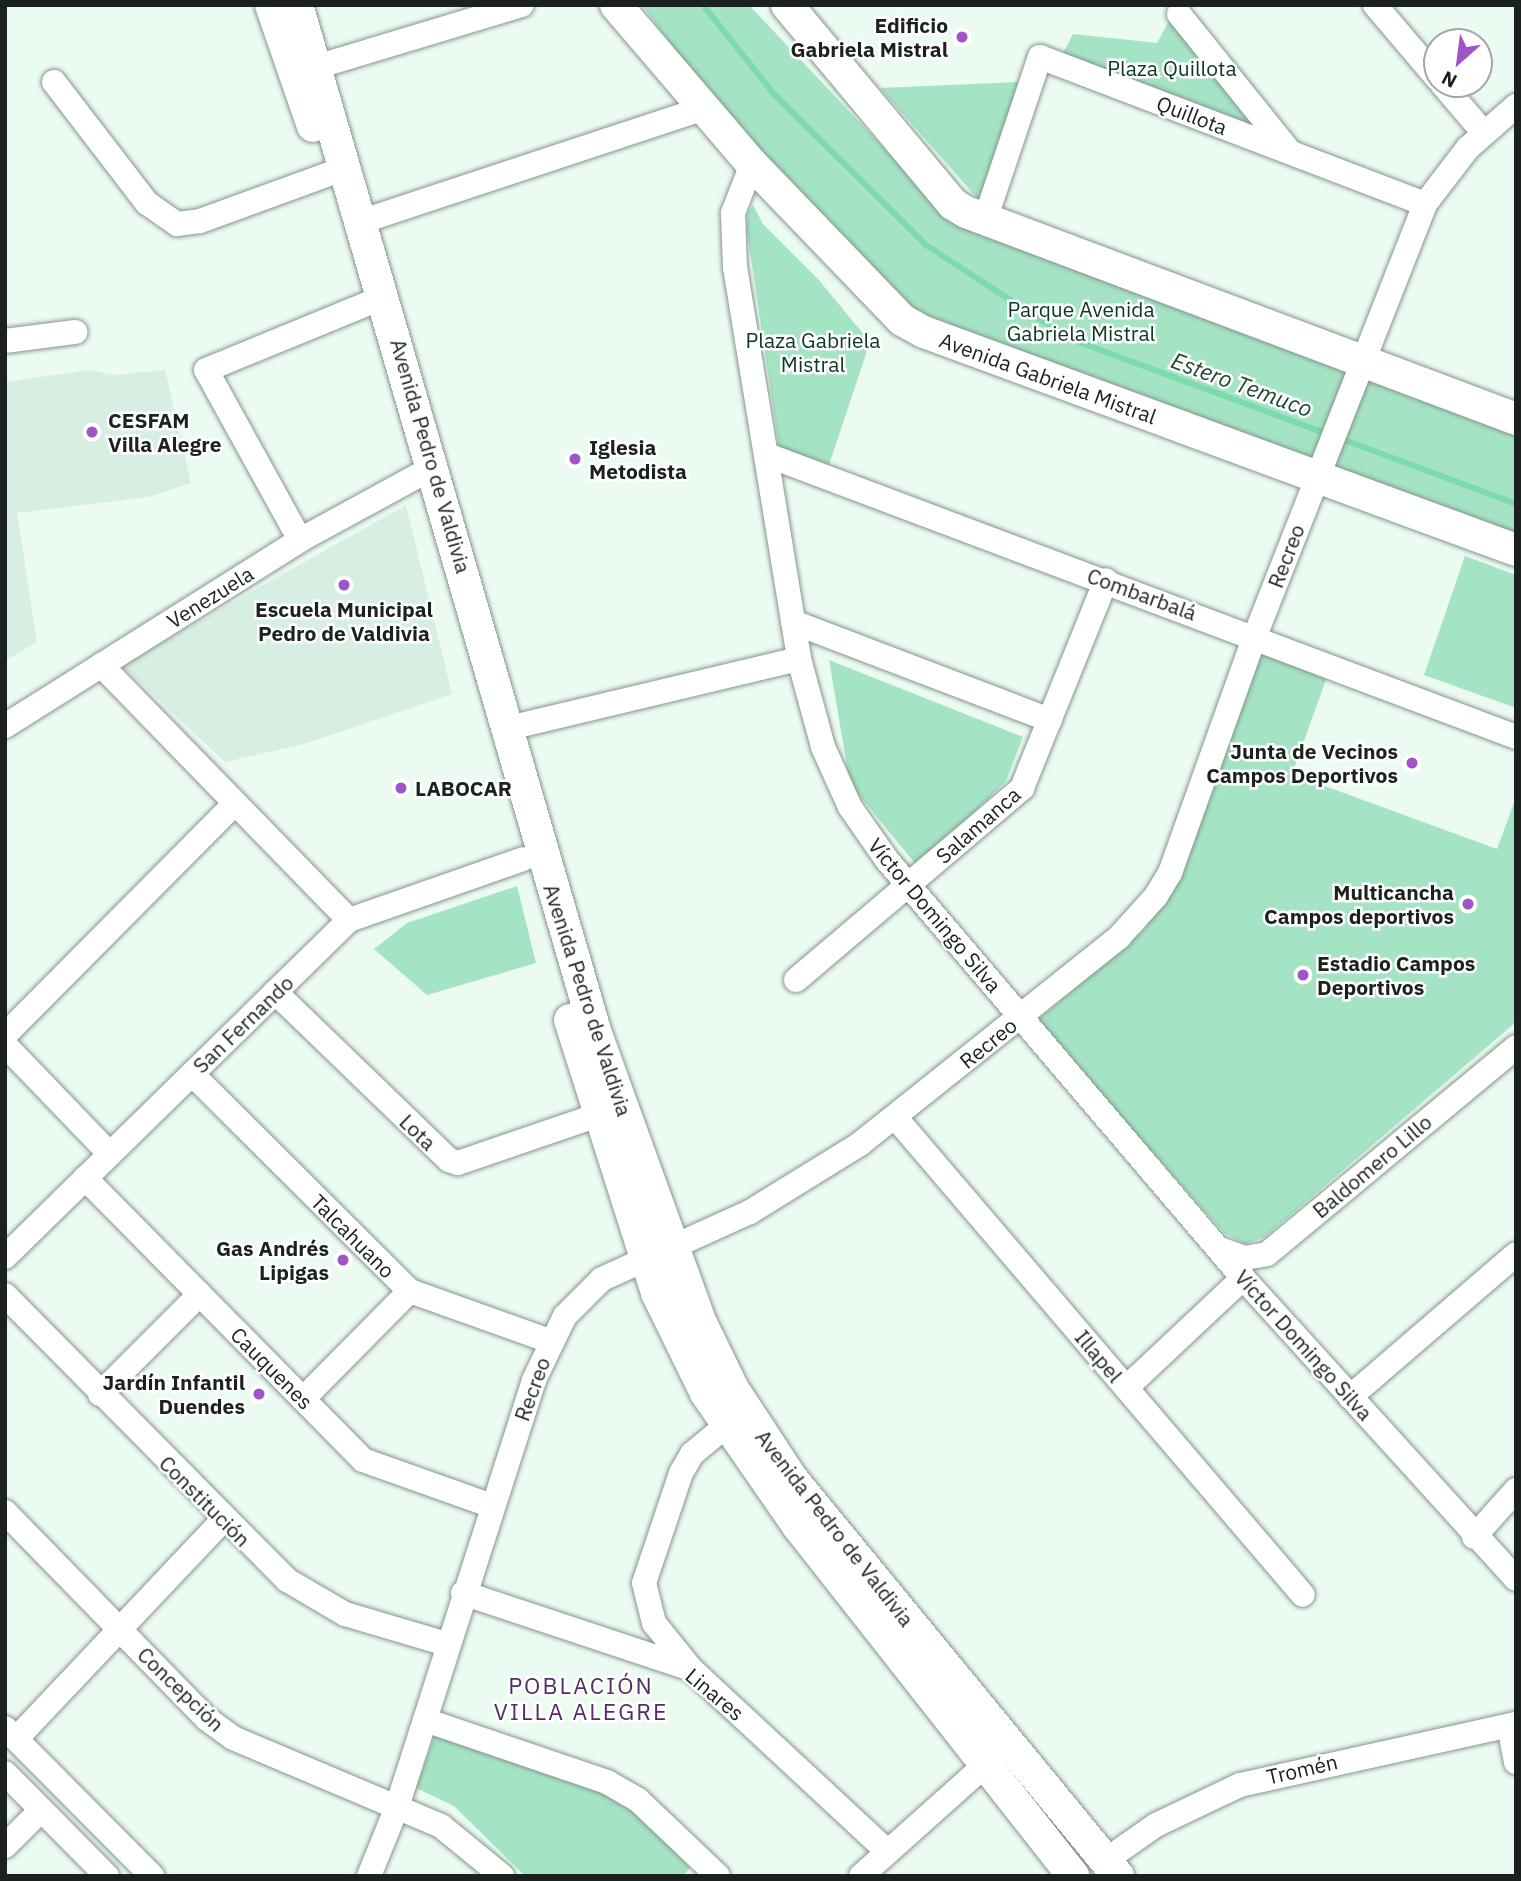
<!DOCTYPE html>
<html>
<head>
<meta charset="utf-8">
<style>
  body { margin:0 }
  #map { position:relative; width:1521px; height:1881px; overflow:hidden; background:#ebfbf2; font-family:"IBM Plex Sans",sans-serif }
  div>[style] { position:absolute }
  .built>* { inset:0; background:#d7efe2 }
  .green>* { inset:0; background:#a4e4c4 }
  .stream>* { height:6px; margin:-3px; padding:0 3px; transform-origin:3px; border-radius:3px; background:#7ddaaf }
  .roads { filter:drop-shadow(0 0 2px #86958d) drop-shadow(0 0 2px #86958d) }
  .minor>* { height:24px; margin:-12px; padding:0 12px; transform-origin:12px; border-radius:12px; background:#fff }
  .major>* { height:32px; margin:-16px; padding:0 16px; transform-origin:16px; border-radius:16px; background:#fff }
  .dots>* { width:19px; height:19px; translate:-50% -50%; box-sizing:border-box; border:4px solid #fff; border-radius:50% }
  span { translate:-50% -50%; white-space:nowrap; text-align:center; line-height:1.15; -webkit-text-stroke:5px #fff; paint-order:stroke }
  .poi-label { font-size:21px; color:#1b211e; font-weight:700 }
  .right { translate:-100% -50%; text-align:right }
  .left { translate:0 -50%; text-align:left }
  .park-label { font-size:21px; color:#0c3625 }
  .street-label { font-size:21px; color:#1b211e }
  .water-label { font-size:23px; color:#1f4735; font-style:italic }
  .neighbourhood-label { font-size:23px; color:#522d65; letter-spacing:2px }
  .frame { position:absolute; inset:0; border:7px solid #1b211e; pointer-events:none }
  .north { position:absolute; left:1423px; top:28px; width:70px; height:70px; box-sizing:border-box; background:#fff; border:2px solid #a4a6a5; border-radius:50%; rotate:208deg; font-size:19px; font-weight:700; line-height:28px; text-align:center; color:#1b211e }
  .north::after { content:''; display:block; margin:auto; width:24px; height:32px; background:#a055c7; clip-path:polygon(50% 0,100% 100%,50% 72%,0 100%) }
</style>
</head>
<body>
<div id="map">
  <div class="built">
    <div style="clip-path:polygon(89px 370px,113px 375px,165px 370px,191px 483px,149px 497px,17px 513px,37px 642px,5px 661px,5px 382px)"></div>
    <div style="clip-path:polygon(406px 505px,452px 694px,304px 744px,225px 762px,121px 665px)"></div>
  </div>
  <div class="green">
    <div style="clip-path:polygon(642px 5px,749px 5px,945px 213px,1516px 429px,1516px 536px,925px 318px,905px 307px,715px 105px)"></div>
    <div style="clip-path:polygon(1170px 19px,1259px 134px,1062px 55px,1073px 34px,1157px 43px)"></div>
    <div style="clip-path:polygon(1020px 82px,979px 200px,880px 88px)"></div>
    <div style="clip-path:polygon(753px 205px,763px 224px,818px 279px,870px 342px,829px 465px,779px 447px,747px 231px,748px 213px)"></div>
    <div style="clip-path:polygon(1465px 556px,1516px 575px,1516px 708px,1424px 675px)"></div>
    <div style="clip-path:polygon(1261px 653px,1327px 677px,1292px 774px,1497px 849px,1516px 797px,1516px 1022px,1265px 1237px,1245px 1244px,1224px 1233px,1036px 1021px,1145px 929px,1180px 874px)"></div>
    <div style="clip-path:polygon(829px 660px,1023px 737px,1006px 781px,918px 867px,850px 784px)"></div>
    <div style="clip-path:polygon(517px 886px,536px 963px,427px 995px,374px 949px,407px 923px)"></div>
    <div style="clip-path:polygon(438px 1727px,614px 1789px,690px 1868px,683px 1876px,525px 1876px,454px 1806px,416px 1788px)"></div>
  </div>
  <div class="stream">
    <div style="left:703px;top:5px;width:112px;rotate:51.5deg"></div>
    <div style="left:773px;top:93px;width:216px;rotate:44.8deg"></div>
    <div style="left:926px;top:245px;width:170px;rotate:33.2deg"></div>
    <div style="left:1068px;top:338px;width:277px;rotate:20.3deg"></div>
    <div style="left:1339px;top:438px;width:189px;rotate:20.4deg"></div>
  </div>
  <div class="roads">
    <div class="minor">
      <div style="left:1375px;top:5px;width:96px;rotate:49.7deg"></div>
      <div style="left:1179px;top:14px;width:176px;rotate:51.2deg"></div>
      <div style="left:316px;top:67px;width:215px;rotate:-16.8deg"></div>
      <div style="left:54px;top:82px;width:153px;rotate:52.5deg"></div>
      <div style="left:147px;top:203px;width:37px;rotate:35deg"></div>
      <div style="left:177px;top:224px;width:23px;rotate:-7deg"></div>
      <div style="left:200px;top:221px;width:137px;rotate:-20deg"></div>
      <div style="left:1442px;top:84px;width:65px;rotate:49.4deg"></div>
      <div style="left:752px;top:164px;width:53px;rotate:111.2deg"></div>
      <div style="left:733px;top:213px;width:54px;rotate:87.9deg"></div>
      <div style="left:735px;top:267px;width:397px;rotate:80.7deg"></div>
      <div style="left:799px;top:659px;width:91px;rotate:74.7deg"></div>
      <div style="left:823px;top:747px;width:66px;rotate:65.8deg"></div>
      <div style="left:850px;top:807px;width:65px;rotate:55.1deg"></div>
      <div style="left:887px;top:860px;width:549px;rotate:49.58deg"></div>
      <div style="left:1243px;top:1278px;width:406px;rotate:47.8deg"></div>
      <div style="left:985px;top:220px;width:172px;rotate:-71.4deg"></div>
      <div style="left:1040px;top:57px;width:412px;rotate:20.9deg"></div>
      <div style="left:363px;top:221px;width:357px;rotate:-18.3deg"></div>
      <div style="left:5px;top:341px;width:71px;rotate:-7.3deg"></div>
      <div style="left:767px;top:455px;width:800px;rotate:20.63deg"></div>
      <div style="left:300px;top:540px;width:194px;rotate:-118.9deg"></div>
      <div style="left:206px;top:370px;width:176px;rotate:-22.3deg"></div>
      <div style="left:793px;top:622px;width:275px;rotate:20.9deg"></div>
      <div style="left:101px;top:665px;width:356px;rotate:45.8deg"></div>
      <div style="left:5px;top:726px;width:349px;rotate:-32.2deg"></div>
      <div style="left:300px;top:540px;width:136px;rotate:-28.6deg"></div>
      <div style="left:509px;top:728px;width:298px;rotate:-13.4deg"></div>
      <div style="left:796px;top:980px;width:297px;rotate:-40.3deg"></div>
      <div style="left:1022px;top:788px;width:224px;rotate:-68deg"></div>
      <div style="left:275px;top:992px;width:242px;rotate:44deg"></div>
      <div style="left:449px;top:1160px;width:9px;rotate:18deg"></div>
      <div style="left:458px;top:1163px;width:148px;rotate:-18.9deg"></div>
      <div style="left:5px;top:1035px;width:325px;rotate:-45.2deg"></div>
      <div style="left:5px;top:1045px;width:151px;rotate:46.1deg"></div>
      <div style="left:192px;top:1074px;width:308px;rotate:44.9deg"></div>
      <div style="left:410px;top:1291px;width:149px;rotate:19.7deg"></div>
      <div style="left:895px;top:1117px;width:628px;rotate:49.52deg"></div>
      <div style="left:85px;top:1178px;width:396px;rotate:45.4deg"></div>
      <div style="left:363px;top:1460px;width:137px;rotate:19.6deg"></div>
      <div style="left:1220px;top:1249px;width:27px;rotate:20deg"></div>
      <div style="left:1245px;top:1258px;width:22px;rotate:-10deg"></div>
      <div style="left:1267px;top:1254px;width:324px;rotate:-39.7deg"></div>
      <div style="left:5px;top:1257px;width:482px;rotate:-44.4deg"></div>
      <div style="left:349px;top:920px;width:184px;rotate:-19.3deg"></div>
      <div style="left:5px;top:1295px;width:401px;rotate:45.3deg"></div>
      <div style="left:287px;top:1580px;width:67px;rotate:30.4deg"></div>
      <div style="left:345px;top:1614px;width:106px;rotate:16.4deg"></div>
      <div style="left:1126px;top:1388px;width:161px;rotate:-43.2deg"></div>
      <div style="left:100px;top:1394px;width:141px;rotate:-45deg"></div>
      <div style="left:1350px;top:1397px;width:219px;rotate:-40.7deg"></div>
      <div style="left:303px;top:1399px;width:152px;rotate:-45.3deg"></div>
      <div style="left:5px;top:1512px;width:289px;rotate:45.7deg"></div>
      <div style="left:207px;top:1719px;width:32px;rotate:36deg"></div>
      <div style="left:233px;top:1738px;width:226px;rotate:22.9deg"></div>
      <div style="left:441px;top:1826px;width:79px;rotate:39.3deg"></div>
      <div style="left:1474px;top:1537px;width:63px;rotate:-48.2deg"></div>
      <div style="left:463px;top:1593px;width:240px;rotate:18.4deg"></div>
      <div style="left:691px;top:1669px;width:267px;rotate:42.9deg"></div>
      <div style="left:691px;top:1669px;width:59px;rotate:-128.8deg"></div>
      <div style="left:654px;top:1623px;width:41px;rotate:-104deg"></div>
      <div style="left:644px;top:1583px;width:116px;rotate:-71.4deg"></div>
      <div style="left:681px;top:1473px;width:22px;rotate:-60deg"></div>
      <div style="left:692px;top:1454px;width:47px;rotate:-39.8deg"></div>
      <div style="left:425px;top:1720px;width:192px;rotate:18.8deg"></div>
      <div style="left:607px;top:1782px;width:36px;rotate:30deg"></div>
      <div style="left:638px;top:1800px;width:110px;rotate:43.5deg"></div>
      <div style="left:1509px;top:1726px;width:37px;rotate:79deg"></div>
      <div style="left:5px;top:1728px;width:209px;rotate:45.2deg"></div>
      <div style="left:16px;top:1739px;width:301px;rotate:-46.6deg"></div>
      <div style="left:5px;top:1773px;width:145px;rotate:45.3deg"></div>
      <div style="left:5px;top:1846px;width:51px;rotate:-45deg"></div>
      <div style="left:1106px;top:1860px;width:61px;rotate:-35deg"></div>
      <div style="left:1156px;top:1825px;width:93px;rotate:-25.5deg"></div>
      <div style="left:1240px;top:1785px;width:283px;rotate:-12.5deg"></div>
      <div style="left:369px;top:1876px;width:74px;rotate:-67.9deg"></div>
      <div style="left:397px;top:1807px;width:448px;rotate:-72.2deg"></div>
      <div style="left:534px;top:1380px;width:71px;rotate:-64.2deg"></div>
      <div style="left:565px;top:1316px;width:52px;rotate:-45deg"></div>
      <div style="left:602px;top:1279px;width:162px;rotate:-24.4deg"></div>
      <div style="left:750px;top:1212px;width:129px;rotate:-31.7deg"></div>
      <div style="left:860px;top:1144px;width:332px;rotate:-38.6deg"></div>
      <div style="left:1119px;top:937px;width:55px;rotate:-47.9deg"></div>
      <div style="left:1156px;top:896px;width:27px;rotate:-59deg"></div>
      <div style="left:1170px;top:873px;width:252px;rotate:-70.3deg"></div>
      <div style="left:1255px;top:636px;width:464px;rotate:-68.5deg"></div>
      <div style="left:1425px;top:204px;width:71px;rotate:-52.5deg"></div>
      <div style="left:1468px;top:148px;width:64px;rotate:-41.2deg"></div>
      <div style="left:861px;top:1876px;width:165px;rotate:-41.8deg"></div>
    </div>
    <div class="major">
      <div style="left:271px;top:5px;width:128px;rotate:70.9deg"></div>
      <div style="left:297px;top:5px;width:1068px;rotate:73.8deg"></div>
      <div style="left:595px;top:1031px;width:306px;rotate:70.1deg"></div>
      <div style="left:699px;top:1319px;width:78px;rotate:64.1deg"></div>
      <div style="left:733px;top:1389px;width:108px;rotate:56.8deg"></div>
      <div style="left:792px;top:1479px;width:514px;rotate:50.61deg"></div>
      <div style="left:616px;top:5px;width:209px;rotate:49.5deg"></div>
      <div style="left:752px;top:164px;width:216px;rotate:46.1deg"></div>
      <div style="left:902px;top:320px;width:25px;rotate:29deg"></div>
      <div style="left:924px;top:332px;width:631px;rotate:20.22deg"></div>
      <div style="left:787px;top:5px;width:259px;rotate:50.2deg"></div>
      <div style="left:953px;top:204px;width:15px;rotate:32deg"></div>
      <div style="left:966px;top:212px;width:588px;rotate:20.62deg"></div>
      <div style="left:570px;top:1020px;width:287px;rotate:72.3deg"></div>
      <div style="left:657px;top:1293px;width:111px;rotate:63.9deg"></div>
      <div style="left:706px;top:1393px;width:162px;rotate:55.3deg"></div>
      <div style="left:798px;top:1526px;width:445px;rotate:51.8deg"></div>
    </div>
  </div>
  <div class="dots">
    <div style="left:962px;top:37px;background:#a055c7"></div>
    <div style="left:92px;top:432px;background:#a055c7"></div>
    <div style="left:575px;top:459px;background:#a055c7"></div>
    <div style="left:344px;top:585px;background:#a055c7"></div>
    <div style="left:1412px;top:763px;background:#a055c7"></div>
    <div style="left:401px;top:788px;background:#a055c7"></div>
    <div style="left:1468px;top:904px;background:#a055c7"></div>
    <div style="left:1303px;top:975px;background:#a055c7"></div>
    <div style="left:343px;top:1260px;background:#a055c7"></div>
    <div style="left:259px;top:1394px;background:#a055c7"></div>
  </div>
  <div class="poi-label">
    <span class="right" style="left:948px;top:37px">Edificio<br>Gabriela Mistral</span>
    <span class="left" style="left:108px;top:432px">CESFAM<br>Villa Alegre</span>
    <span class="left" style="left:589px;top:459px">Iglesia<br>Metodista</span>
    <span style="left:344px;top:621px">Escuela Municipal<br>Pedro de Valdivia</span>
    <span class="right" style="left:1398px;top:763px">Junta de Vecinos<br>Campos Deportivos</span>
    <span class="left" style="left:415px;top:788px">LABOCAR</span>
    <span class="right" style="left:1454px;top:904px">Multicancha<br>Campos deportivos</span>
    <span class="left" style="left:1317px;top:975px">Estadio Campos<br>Deportivos</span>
    <span class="right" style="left:329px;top:1260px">Gas Andrés<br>Lipigas</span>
    <span class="right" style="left:245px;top:1394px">Jardín Infantil<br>Duendes</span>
  </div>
  <div class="park-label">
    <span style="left:1172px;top:68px">Plaza Quillota</span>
    <span style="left:1081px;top:321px">Parque Avenida<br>Gabriela Mistral</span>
    <span style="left:813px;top:352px">Plaza Gabriela<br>Mistral</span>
  </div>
  <div class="street-label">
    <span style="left:1192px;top:115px;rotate:21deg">Quillota</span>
    <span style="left:1048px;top:378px;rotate:20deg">Avenida Gabriela Mistral</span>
    <span style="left:431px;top:456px;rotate:74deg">Avenida Pedro de Valdivia</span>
    <span style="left:1286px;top:556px;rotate:-69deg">Recreo</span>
    <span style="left:1142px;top:594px;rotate:20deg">Combarbalá</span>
    <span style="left:210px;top:597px;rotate:-32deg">Venezuela</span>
    <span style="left:978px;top:825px;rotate:-41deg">Salamanca</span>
    <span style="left:935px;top:915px;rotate:50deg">Víctor Domingo Silva</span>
    <span style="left:588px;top:1000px;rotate:72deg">Avenida Pedro de Valdivia</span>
    <span style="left:243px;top:1024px;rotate:-44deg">San Fernando</span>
    <span style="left:988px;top:1043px;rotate:-39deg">Recreo</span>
    <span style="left:418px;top:1132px;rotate:44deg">Lota</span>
    <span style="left:1372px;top:1166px;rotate:-40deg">Baldomero Lillo</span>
    <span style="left:353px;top:1236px;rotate:45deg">Talcahuano</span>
    <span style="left:1304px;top:1345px;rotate:48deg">Víctor Domingo Silva</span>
    <span style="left:1099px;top:1356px;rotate:50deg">Illapel</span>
    <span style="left:272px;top:1368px;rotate:45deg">Cauquenes</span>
    <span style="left:532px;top:1389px;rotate:-70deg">Recreo</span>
    <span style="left:205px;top:1501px;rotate:45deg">Constitución</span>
    <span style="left:835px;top:1528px;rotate:52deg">Avenida Pedro de Valdivia</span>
    <span style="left:181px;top:1689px;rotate:44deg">Concepción</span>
    <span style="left:715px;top:1694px;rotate:40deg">Linares</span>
    <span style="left:1302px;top:1769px;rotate:-13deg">Tromén</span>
  </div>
  <div class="water-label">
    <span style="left:1242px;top:384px;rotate:20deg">Estero Temuco</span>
  </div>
  <div class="neighbourhood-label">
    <span style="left:581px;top:1698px">POBLACIÓN<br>VILLA ALEGRE</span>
  </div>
  <div class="frame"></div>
  <div class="north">N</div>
</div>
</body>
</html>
